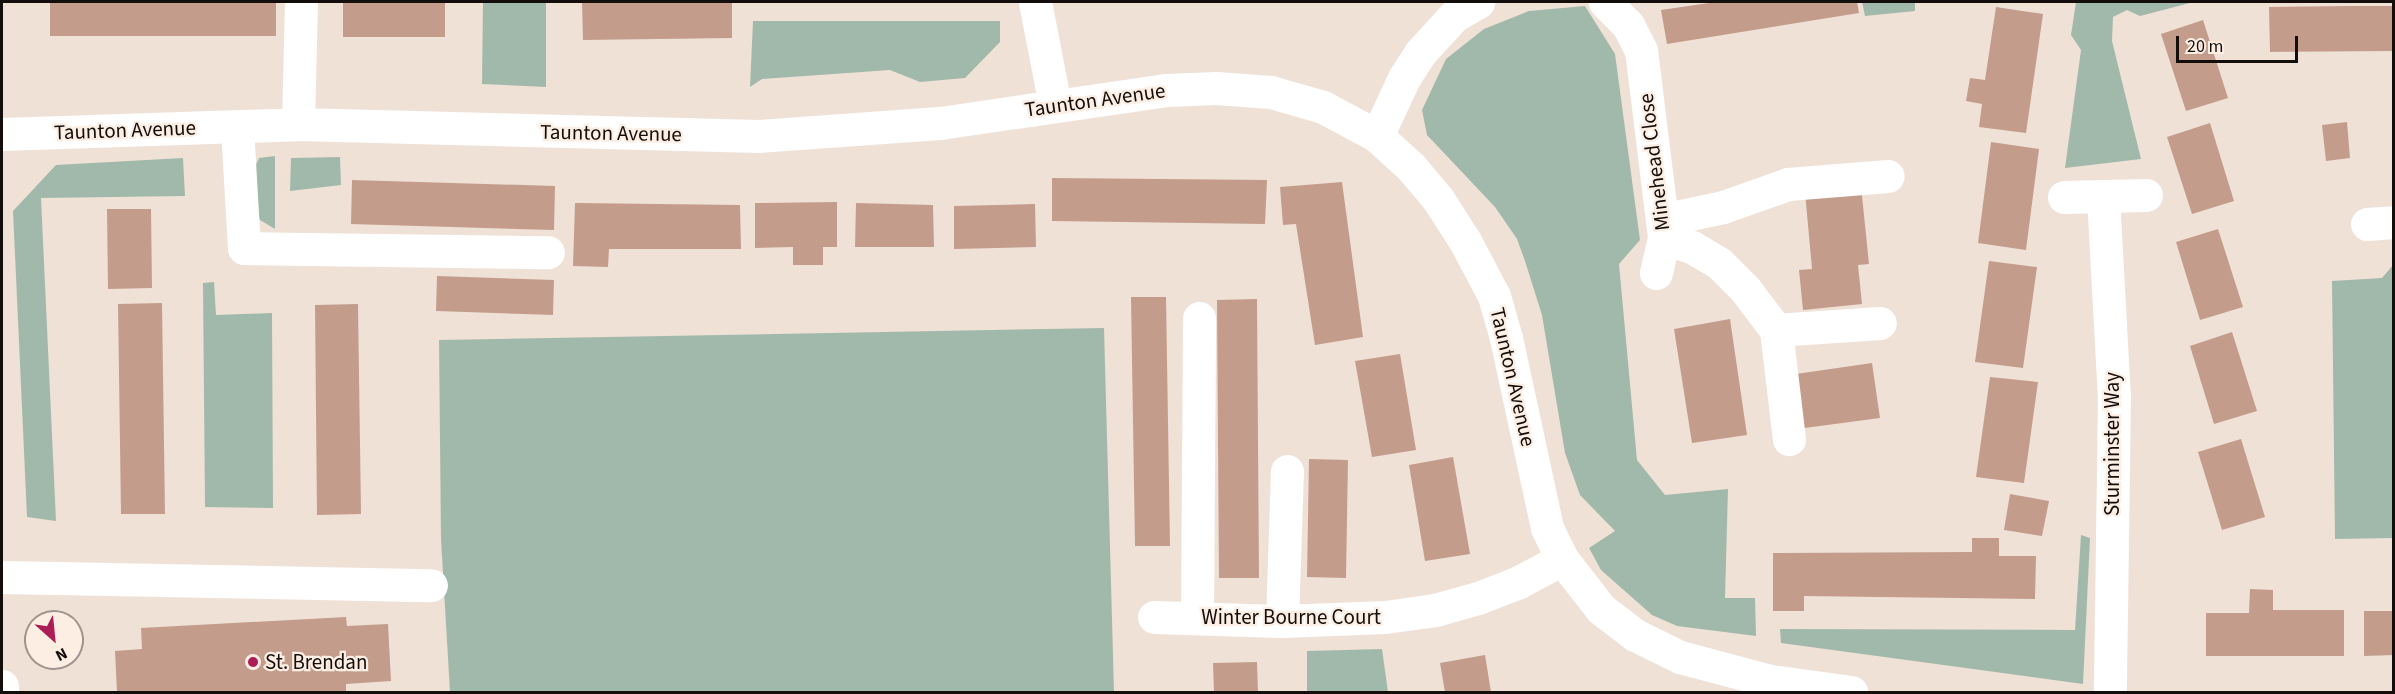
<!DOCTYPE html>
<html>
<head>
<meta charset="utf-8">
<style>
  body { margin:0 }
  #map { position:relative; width:2395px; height:694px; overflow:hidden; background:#f0e1d7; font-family:"Source Sans 3",sans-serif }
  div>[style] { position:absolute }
  .green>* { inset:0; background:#a1b9aa }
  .building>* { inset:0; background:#c39c8c }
  .minor>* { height:33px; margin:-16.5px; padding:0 16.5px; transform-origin:16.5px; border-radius:16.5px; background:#fff }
  .dots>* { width:16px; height:16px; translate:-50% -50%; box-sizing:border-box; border:3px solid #fdeee4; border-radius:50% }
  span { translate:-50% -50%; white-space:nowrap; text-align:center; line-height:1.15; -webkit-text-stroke:4.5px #fdeee4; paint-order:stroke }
  .street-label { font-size:21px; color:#130e0b }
  .poi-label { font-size:21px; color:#130e0b }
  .left { translate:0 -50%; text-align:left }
  .frame { position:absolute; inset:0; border:3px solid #130e0b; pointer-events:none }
  .north { position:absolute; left:24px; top:610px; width:60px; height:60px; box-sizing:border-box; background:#fdeee4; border:2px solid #9f948d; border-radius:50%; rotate:153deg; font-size:16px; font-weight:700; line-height:24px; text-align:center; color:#130e0b }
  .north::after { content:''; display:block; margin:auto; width:21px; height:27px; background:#ac1c55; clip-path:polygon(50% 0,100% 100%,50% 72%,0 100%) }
  .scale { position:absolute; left:2176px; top:36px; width:122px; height:27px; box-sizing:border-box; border:3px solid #130e0b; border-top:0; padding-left:8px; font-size:18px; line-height:21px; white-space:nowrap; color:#130e0b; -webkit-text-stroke:4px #fdeee4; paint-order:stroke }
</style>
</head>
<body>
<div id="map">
  <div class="green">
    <div style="clip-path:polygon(483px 2px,546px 2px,546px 87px,482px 84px)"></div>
    <div style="clip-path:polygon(1862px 2px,1915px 2px,1915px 11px,1865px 16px)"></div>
    <div style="clip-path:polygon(2076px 2px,2194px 2px,2140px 16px,2127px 10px,2113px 17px,2112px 41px,2141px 159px,2065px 168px,2081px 50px,2071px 35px)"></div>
    <div style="clip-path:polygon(1585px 6px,1615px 54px,1640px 240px,1619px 264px,1637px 460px,1665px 495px,1728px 489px,1725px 598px,1755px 598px,1756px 636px,1677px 626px,1652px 615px,1601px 570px,1589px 548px,1615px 531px,1580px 495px,1565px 453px,1542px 315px,1525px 261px,1517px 239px,1495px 207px,1427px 135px,1422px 110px,1446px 59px,1484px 29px,1529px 11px)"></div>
    <div style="clip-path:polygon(753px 21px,1000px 21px,1000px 42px,965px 78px,920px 82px,890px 70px,762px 79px,750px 87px)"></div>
    <div style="clip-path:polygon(275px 156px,275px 229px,260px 220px,255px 207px,252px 174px,259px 158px)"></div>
    <div style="clip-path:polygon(340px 157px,341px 185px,290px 191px,291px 158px)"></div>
    <div style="clip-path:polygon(183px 158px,185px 196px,41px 198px,56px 521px,27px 517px,13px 211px,56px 165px)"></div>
    <div style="clip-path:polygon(2393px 265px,2393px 538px,2335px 539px,2332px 281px,2382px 278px)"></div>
    <div style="clip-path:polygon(214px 282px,216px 315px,272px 313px,273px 508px,205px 507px,203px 283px)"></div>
    <div style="clip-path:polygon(1104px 328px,1114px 692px,450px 692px,441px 539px,439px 340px)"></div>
    <div style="clip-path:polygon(2081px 535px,2090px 538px,2083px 684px,1781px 643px,1780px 629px,2075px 630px)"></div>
    <div style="clip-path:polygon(1382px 649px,1388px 692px,1307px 692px,1307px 651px)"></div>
  </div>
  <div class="building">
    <div style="clip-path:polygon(50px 2px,276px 2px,276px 36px,50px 36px)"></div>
    <div style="clip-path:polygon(343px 2px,445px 2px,445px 37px,343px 37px)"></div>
    <div style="clip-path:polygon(582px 2px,732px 2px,732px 38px,583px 40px)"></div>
    <div style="clip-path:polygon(1716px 2px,1857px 2px,1859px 13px,1667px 44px,1661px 10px)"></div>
    <div style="clip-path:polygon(2350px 6px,2394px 6px,2394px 51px,2270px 52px,2269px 7px)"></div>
    <div style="clip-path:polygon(1996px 7px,2043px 14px,2026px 133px,1979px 127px,1982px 104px,1966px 101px,1970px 78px,1985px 80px)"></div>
    <div style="clip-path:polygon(2203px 20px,2228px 98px,2186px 111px,2161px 34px)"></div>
    <div style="clip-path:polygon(2347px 122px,2350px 158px,2326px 161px,2322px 125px)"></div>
    <div style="clip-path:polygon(2210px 123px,2234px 201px,2192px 214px,2167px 137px)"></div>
    <div style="clip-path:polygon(1991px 142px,2039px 149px,2026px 250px,1978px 243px)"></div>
    <div style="clip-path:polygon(1052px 178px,1267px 180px,1265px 224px,1052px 221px)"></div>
    <div style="clip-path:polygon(352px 180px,555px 186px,554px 230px,351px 224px)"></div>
    <div style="clip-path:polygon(1342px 182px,1363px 337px,1315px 345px,1296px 224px,1283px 225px,1280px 187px)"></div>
    <div style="clip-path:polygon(1861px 186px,1869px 264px,1858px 265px,1862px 304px,1803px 310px,1799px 270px,1812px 269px,1805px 192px)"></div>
    <div style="clip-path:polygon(837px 202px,837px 247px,823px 247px,823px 265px,793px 265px,793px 247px,755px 248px,755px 203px)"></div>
    <div style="clip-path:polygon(575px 203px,740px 205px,741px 249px,609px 249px,608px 267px,573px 266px)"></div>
    <div style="clip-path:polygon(856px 203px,933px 205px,934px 247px,855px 247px)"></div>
    <div style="clip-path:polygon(1035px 204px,1036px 247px,954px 249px,954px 206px)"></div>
    <div style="clip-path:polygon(107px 209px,151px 209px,152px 288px,108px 289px)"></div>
    <div style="clip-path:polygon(2218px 229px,2243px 307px,2200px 320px,2176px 242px)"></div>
    <div style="clip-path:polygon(1989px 261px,2037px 267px,2023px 368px,1975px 362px)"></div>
    <div style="clip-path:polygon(437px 276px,554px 280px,553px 315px,436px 311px)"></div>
    <div style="clip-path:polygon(1131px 297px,1166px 297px,1170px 546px,1135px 546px)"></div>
    <div style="clip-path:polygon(1257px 299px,1259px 578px,1219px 578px,1217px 300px)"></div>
    <div style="clip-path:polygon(162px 303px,165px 514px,121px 514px,118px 304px)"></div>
    <div style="clip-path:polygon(358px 304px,361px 514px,317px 515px,315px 305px)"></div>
    <div style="clip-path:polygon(1730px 319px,1747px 435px,1692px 443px,1674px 329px)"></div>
    <div style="clip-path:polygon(2232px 332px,2257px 411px,2214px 424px,2190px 346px)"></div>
    <div style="clip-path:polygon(1400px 354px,1416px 450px,1372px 457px,1355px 361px)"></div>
    <div style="clip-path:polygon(1872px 363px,1880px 418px,1797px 429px,1789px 375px)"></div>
    <div style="clip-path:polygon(1990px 377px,2038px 382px,2024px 483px,1976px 477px)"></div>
    <div style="clip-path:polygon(2241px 439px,2265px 517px,2222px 530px,2198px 452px)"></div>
    <div style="clip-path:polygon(1453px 457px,1470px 554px,1425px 561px,1409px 465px)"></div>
    <div style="clip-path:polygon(1309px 459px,1348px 460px,1346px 578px,1307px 577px)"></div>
    <div style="clip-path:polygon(2010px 494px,2049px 501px,2042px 536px,2004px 530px)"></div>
    <div style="clip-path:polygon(1972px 538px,1999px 538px,1999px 556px,2036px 556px,2035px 599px,1804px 596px,1804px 611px,1773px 611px,1773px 553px,1972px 552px)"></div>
    <div style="clip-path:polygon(2250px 589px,2273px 590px,2273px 610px,2344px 610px,2344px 656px,2206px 656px,2206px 613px,2249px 613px)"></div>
    <div style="clip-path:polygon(2364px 611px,2394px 611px,2394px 655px,2364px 656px)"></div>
    <div style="clip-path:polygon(346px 617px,347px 626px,388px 624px,391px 681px,346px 684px,346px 692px,117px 692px,115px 651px,142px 649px,141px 628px)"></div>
    <div style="clip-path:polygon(1485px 655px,1491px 692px,1445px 692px,1440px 663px)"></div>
    <div style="clip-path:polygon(1257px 662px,1258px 692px,1214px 692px,1213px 663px)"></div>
  </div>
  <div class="minor">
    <div style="left:1035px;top:2px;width:105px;rotate:79deg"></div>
    <div style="left:1605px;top:2px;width:33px;rotate:45deg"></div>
    <div style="left:1628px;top:25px;width:28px;rotate:63deg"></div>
    <div style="left:1641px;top:50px;width:189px;rotate:83deg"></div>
    <div style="left:1664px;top:238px;width:36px;rotate:103deg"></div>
    <div style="left:298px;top:124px;width:122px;rotate:-88.6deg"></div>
    <div style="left:237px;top:127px;width:121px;rotate:86.7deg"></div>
    <div style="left:244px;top:248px;width:304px;rotate:0.8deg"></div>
    <div style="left:2px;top:134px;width:296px;rotate:-1.9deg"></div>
    <div style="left:298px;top:124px;width:461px;rotate:1.5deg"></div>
    <div style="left:759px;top:136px;width:181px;rotate:-4.1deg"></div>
    <div style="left:940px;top:123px;width:228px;rotate:-8.3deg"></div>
    <div style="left:1166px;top:90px;width:50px;rotate:-2.3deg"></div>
    <div style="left:1216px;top:88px;width:55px;rotate:4.2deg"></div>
    <div style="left:1271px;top:92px;width:54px;rotate:16.1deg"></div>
    <div style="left:1323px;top:107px;width:61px;rotate:28.2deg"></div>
    <div style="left:1377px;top:136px;width:46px;rotate:42.4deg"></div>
    <div style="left:1411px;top:167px;width:42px;rotate:49.8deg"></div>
    <div style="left:1438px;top:199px;width:50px;rotate:57.3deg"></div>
    <div style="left:1465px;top:241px;width:62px;rotate:62.2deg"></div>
    <div style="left:1494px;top:296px;width:44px;rotate:74.1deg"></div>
    <div style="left:1506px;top:338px;width:194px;rotate:77.8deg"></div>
    <div style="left:1547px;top:528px;width:34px;rotate:64deg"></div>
    <div style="left:1562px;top:559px;width:63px;rotate:52deg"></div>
    <div style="left:1601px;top:609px;width:43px;rotate:37.4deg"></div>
    <div style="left:1635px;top:635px;width:50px;rotate:26.1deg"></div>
    <div style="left:1680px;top:657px;width:93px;rotate:14.9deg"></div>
    <div style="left:1770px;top:681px;width:82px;rotate:7.7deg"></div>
    <div style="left:1377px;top:136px;width:64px;rotate:-65deg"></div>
    <div style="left:1404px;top:78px;width:30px;rotate:-57deg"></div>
    <div style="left:1420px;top:53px;width:50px;rotate:-47.4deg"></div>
    <div style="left:1454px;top:16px;width:28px;rotate:-30deg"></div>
    <div style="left:2103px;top:196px;width:200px;rotate:86.9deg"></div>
    <div style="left:2114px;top:396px;width:296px;rotate:90.8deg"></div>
    <div style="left:2064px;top:197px;width:82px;rotate:-1.4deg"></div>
    <div style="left:1662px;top:220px;width:62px;rotate:-12deg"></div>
    <div style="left:1723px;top:207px;width:69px;rotate:-19.5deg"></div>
    <div style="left:1788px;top:184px;width:100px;rotate:-4.6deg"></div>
    <div style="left:2367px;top:224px;width:27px;rotate:-4deg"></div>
    <div style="left:1664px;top:238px;width:29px;rotate:18deg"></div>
    <div style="left:1692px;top:247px;width:31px;rotate:31deg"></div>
    <div style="left:1719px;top:263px;width:37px;rotate:45deg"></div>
    <div style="left:1745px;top:289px;width:51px;rotate:52.9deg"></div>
    <div style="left:1776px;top:330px;width:110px;rotate:83.2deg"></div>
    <div style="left:1776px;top:330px;width:104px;rotate:-3.9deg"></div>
    <div style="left:2px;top:577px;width:429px;rotate:1.1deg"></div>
    <div style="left:1154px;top:617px;width:128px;rotate:1.8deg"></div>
    <div style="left:1282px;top:621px;width:103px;rotate:-2.2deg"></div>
    <div style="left:1385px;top:617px;width:50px;rotate:-8deg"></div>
    <div style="left:1435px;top:610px;width:45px;rotate:-15.6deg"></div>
    <div style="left:1478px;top:598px;width:44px;rotate:-21.3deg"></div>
    <div style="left:1519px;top:582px;width:49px;rotate:-28.1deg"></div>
    <div style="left:1197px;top:617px;width:299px;rotate:-89.6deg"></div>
    <div style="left:1282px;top:621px;width:150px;rotate:-88.1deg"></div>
    <div style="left:2px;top:686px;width:6px;rotate:90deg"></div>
  </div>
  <div class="dots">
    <div style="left:253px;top:662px;background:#ac1c55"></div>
  </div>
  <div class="street-label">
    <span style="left:1095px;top:100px;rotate:-8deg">Taunton Avenue</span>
    <span style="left:125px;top:130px;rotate:-2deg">Taunton Avenue</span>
    <span style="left:611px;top:133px;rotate:1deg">Taunton Avenue</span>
    <span style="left:1654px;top:162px;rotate:-97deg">Minehead Close</span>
    <span style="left:1513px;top:377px;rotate:77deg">Taunton Avenue</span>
    <span style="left:2112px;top:444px;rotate:-90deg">Sturminster Way</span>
    <span style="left:1291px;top:617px">Winter Bourne Court</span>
  </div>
  <div class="poi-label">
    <span class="left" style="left:265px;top:662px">St. Brendan</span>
  </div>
  <div class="frame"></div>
  <div class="north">N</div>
  <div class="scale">20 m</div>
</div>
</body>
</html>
